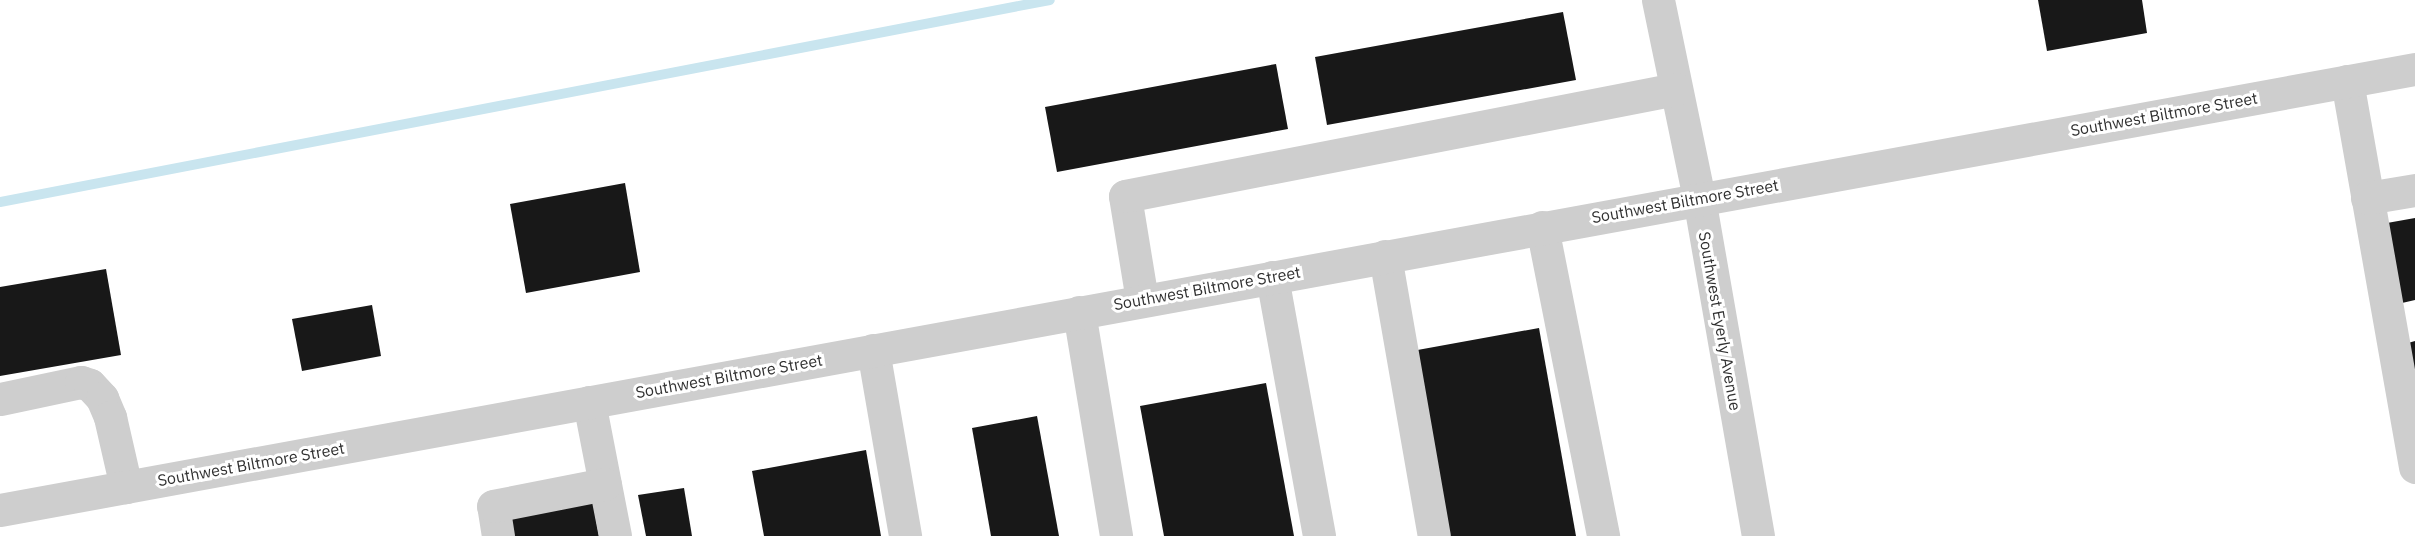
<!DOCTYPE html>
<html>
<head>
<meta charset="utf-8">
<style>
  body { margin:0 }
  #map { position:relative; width:2415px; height:536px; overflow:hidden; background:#fff; font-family:"IBM Plex Sans",sans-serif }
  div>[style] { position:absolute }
  .stream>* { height:10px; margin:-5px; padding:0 5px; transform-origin:5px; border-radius:5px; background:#c9e5ef }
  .building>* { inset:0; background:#181818 }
  .minor>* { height:33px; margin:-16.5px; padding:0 16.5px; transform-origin:16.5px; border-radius:16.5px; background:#cecece }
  span { translate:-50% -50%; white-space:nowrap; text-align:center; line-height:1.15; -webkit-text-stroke:6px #fff; paint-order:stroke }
  .street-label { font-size:16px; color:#313131 }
</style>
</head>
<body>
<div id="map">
  <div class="stream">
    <div style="left:0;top:202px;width:1069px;rotate:-10.89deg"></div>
  </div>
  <div class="building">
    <div style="clip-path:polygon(2038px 0,2142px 0,2147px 33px,2047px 51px)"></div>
    <div style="clip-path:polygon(1563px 12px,1576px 80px,1327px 125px,1315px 57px)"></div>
    <div style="clip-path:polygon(1276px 64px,1288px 129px,1057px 172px,1045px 107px)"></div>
    <div style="clip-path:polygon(625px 183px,640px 272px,526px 293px,510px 204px)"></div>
    <div style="clip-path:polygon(2415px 218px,2415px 300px,2402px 303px,2387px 223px)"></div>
    <div style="clip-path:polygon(106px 269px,121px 355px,0 376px,0 287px)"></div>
    <div style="clip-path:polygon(372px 305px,381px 356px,302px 371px,292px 319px)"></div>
    <div style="clip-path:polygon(1539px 328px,1576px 536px,1446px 536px,1412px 351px)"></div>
    <div style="clip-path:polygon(2415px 341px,2415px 378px,2408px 343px)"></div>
    <div style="clip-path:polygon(1266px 383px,1294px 536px,1164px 536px,1140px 406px)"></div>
    <div style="clip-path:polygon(1037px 416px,1059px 536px,991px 536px,972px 428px)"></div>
    <div style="clip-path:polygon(866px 450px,881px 536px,764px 536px,752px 471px)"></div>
    <div style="clip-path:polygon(684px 488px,692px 536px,646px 536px,638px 495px)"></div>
    <div style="clip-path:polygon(593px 502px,599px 536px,514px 536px,511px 517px)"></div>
  </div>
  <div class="minor">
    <div style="left:1658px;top:0;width:202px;rotate:78.3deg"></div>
    <div style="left:1699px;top:198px;width:343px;rotate:80.1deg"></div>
    <div style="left:2347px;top:81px;width:392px;rotate:80deg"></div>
    <div style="left:2367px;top:198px;width:49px;rotate:-9.5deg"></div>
    <div style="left:1542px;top:227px;width:315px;rotate:78.8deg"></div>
    <div style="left:1385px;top:256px;width:284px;rotate:80.1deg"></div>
    <div style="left:1272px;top:277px;width:263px;rotate:79.7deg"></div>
    <div style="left:1142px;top:300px;width:105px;rotate:-99.3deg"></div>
    <div style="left:1125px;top:196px;width:561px;rotate:-10.99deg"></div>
    <div style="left:1079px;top:312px;width:227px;rotate:80.6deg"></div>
    <div style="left:873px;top:350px;width:189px;rotate:80.2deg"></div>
    <div style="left:0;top:399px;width:83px;rotate:-11.9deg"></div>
    <div style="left:81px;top:382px;width:9px;rotate:18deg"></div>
    <div style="left:90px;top:385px;width:18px;rotate:47deg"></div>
    <div style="left:102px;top:398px;width:21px;rotate:67deg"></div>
    <div style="left:110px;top:417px;width:72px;rotate:77.1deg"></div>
    <div style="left:589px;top:402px;width:136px;rotate:79deg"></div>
    <div style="left:0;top:510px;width:2455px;rotate:-10.35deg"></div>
    <div style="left:498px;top:536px;width:30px;rotate:-99deg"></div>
    <div style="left:493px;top:506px;width:114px;rotate:-11.1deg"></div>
  </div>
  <div class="street-label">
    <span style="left:2164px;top:114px;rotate:-10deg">Southwest Biltmore Street</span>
    <span style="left:1685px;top:201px;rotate:-10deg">Southwest Biltmore Street</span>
    <span style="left:1207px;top:288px;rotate:-10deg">Southwest Biltmore Street</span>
    <span style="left:1720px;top:321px;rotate:80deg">Southwest Eyerly Avenue</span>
    <span style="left:729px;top:376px;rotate:-10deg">Southwest Biltmore Street</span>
    <span style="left:251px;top:464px;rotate:-10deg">Southwest Biltmore Street</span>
  </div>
</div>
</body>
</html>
